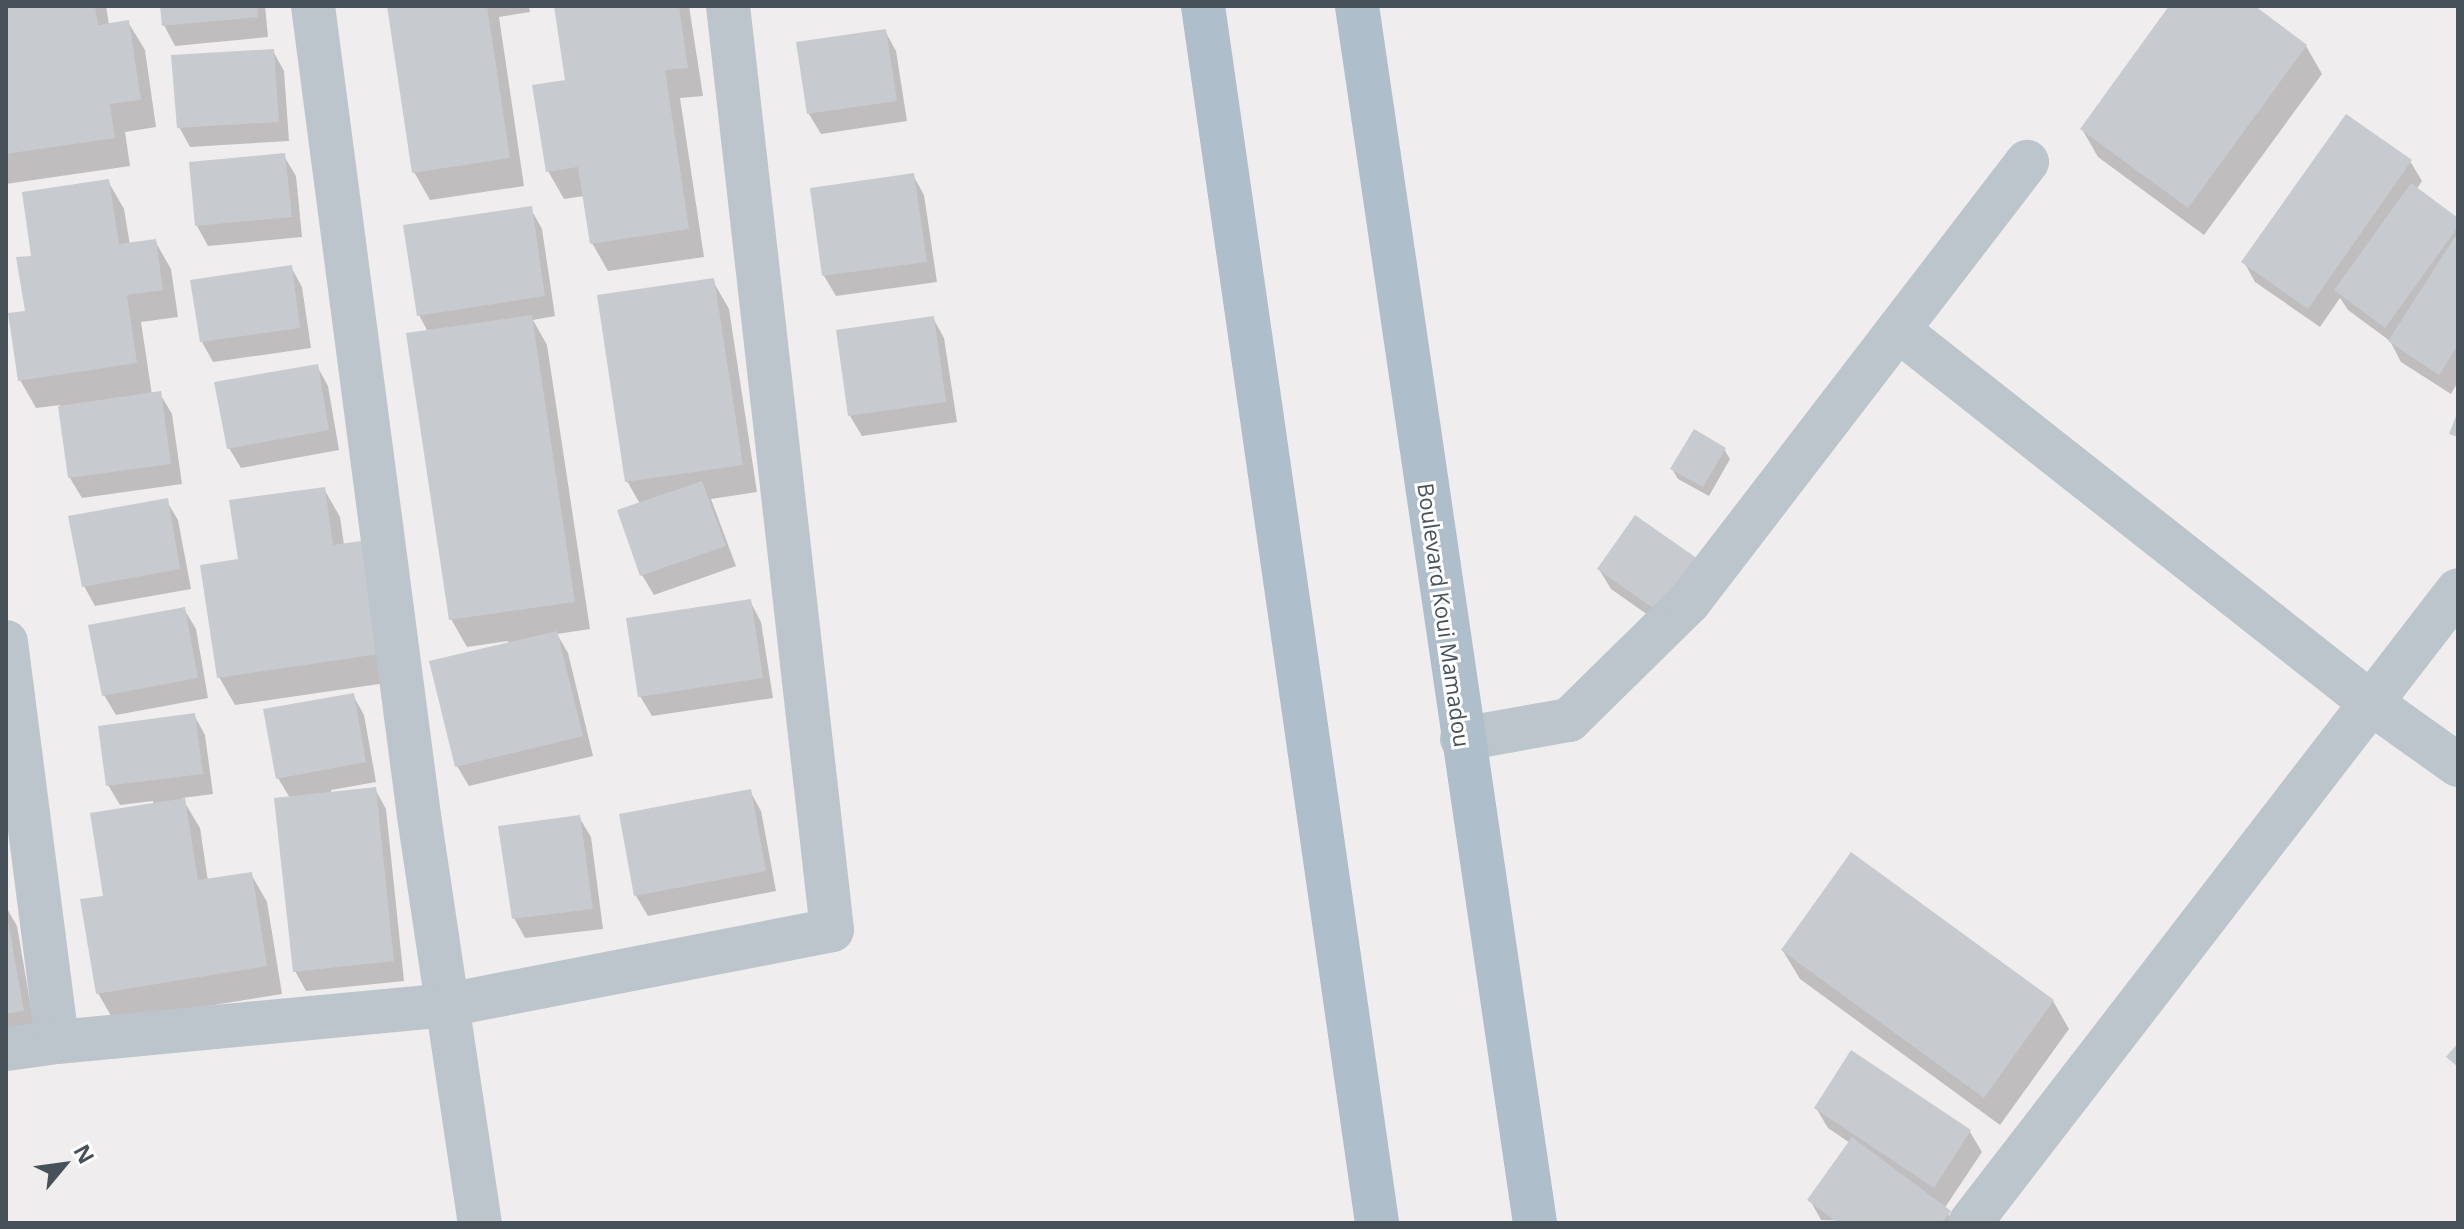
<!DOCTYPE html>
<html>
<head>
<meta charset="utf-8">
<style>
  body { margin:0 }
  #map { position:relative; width:2464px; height:1229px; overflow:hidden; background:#efeded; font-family:"Open Sans",sans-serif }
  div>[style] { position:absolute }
  .shadow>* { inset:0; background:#0003 }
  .building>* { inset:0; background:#c7cacf }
  .minor>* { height:44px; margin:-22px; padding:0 22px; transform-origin:22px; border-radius:22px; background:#bcc5cb }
  .primary>* { height:44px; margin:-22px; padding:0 22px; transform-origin:22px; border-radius:22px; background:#aebeca }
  span { translate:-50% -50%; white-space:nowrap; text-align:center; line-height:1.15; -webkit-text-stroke:6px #fff; paint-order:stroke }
  .street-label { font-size:22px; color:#475159 }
  .frame { position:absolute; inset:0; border:8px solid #475159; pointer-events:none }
  .north { position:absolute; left:24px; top:1125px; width:80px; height:80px; -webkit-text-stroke:6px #fff; paint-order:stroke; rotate:61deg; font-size:22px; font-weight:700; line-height:32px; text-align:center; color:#475159 }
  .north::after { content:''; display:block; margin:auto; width:28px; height:36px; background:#475159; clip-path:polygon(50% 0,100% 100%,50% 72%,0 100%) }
</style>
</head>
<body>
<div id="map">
  <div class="shadow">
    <div style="clip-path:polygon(6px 6px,106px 6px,109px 25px,128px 22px,145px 50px,156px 127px,125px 132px,130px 166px,6px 184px)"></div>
    <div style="clip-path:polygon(162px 6px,265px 6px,268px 37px,175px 46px,164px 25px)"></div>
    <div style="clip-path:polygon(389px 6px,529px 6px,530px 12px,499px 17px,524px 186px,430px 200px,414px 172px)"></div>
    <div style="clip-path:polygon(556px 6px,689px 6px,703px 96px,680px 98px,704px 257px,608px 271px,592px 243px,584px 196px,564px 199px,548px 171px,567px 81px)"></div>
    <div style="clip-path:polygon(2171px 6px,2252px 6px,2306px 46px,2322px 74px,2204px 235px,2098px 157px,2082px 129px)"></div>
    <div style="clip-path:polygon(885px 31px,896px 51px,907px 121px,821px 134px,809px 114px,798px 44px)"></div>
    <div style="clip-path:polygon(273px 51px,284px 71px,289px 141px,190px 147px,179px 127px)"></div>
    <div style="clip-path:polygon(284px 156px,296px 176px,302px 237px,208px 246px,197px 226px)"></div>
    <div style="clip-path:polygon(2410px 161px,2422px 181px,2416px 190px,2458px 221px,2458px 382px,2451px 394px,2401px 362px,2390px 341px,2348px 310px,2340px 298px,2320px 327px,2255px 282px,2244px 262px)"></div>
    <div style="clip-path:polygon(913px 175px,924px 195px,937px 282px,836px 296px,824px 276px,812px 189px)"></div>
    <div style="clip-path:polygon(108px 181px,124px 209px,130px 245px,155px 241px,171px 269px,178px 317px,141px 322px,152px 395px,160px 394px,172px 414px,182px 484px,82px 498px,70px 478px,60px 405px,36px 408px,20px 380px,33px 257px)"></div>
    <div style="clip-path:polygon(531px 209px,542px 229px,555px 316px,533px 320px,547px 345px,590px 629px,557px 634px,568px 653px,593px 756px,469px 786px,457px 766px,509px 644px,508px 641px,467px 647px,451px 619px,428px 332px,419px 315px)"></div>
    <div style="clip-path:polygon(291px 267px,302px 287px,311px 348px,213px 362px,202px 342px)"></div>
    <div style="clip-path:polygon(713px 281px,729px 309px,757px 492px,711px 499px,736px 566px,654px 595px,642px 575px,640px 504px,627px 481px)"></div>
    <div style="clip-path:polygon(933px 318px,944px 338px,957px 422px,862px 436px,850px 416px)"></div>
    <div style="clip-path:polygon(317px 366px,328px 386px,339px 450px,241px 468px,229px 448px)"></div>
    <div style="clip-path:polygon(1724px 449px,1730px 459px,1709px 496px,1678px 479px,1672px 469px)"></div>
    <div style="clip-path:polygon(324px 489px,340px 517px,344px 545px,393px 682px,235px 705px,219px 677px,240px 560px)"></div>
    <div style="clip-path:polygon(166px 500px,178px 520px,191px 589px,95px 606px,84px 586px)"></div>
    <div style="clip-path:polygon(1599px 569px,1708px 581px,1672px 632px,1611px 589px)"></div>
    <div style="clip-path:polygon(750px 601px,761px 622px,773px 698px,652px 716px,640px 696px)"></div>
    <div style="clip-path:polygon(184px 609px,196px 629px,208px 698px,116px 715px,104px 695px)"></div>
    <div style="clip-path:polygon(353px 695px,364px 715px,376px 782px,331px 790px,331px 794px,375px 789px,386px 809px,404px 981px,306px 991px,295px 971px,290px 798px,278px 778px)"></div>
    <div style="clip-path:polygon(194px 715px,205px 735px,213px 794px,182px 798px,200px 828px,208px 881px,251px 874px,267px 902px,282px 994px,114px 1021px,98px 993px,106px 898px,154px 805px,153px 801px,120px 805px,108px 785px)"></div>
    <div style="clip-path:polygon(750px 791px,761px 811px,776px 891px,648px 916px,636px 896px,621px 816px)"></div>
    <div style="clip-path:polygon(579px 817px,591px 837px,603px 929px,525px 938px,514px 918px)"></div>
    <div style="clip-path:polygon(6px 907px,17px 926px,35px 1031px,6px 1035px)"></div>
    <div style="clip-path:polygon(1783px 951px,2053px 1001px,2069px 1029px,2000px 1125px,1800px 979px)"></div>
    <div style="clip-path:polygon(1852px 1053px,1970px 1132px,1982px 1152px,1944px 1209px,1955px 1223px,1821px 1220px,1810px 1200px,1850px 1143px,1828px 1128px,1816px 1108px)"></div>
  </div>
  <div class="building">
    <div style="clip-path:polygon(6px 6px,95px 6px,98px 25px,129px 20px,141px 100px,110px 104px,115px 138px,6px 154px)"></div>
    <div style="clip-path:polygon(160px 6px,257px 6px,258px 17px,162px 26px)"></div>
    <div style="clip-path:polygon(387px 6px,487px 6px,510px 158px,412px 173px)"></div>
    <div style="clip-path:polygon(554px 6px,679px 6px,688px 68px,665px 70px,689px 229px,590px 244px,578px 167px,546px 172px,532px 85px,565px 80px)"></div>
    <div style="clip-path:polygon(2169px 6px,2255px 6px,2307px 45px,2188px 208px,2080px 129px)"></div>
    <div style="clip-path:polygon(886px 29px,897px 101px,807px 114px,796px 42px)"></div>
    <div style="clip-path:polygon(274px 49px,279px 122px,177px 128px,171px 55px)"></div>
    <div style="clip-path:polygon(2346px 114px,2412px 160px,2308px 309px,2241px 262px)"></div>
    <div style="clip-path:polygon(285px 153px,292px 217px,195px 226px,189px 162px)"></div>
    <div style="clip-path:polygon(914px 173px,927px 262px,822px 276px,810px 188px)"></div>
    <div style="clip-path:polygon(109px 179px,119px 244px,156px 239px,163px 290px,127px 295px,137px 363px,18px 381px,8px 313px,25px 311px,16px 257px,31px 256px,22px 192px)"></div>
    <div style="clip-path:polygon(2411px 183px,2458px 218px,2458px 227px,2385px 328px,2334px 290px)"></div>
    <div style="clip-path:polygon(532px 206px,545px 296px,417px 316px,403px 225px)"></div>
    <div style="clip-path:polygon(2458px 232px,2458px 345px,2439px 375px,2388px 341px)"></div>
    <div style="clip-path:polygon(292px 265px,300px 328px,200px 342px,190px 280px)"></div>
    <div style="clip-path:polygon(714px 278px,743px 465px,625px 482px,597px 295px)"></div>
    <div style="clip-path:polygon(532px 315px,575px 602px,449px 620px,406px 333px)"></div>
    <div style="clip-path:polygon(934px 316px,946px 402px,848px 416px,836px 330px)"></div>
    <div style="clip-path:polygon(318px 364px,329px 430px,227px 449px,214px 382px)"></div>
    <div style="clip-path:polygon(161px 391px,171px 464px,68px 478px,58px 406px)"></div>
    <div style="clip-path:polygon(2458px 411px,2458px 437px,2449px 434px)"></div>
    <div style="clip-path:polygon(1694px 429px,1726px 448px,1703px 487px,1670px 469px)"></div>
    <div style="clip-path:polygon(702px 481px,726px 546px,640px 576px,617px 510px)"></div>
    <div style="clip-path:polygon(325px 487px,333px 545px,361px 541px,379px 654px,217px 678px,200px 565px,238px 559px,229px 500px)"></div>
    <div style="clip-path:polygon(168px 498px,180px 569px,82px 587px,68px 516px)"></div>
    <div style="clip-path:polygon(1635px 515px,1698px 559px,1660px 613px,1597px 569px)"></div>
    <div style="clip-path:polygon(751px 599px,763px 678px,638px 697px,626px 618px)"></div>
    <div style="clip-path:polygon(185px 607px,198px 678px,102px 696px,88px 625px)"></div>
    <div style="clip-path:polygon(557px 631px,583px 736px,455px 767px,429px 661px)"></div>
    <div style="clip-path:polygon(354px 693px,366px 762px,276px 779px,263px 709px)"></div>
    <div style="clip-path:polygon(195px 713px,203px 774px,106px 786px,98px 726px)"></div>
    <div style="clip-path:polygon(376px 787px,394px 961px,293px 972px,274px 798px)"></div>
    <div style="clip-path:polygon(751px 789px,766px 871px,634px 896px,619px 814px)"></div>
    <div style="clip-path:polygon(185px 798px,198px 880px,252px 872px,267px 966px,96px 994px,80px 899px,103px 896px,90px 813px)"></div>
    <div style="clip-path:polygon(580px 815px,593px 909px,512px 919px,498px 826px)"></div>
    <div style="clip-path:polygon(1851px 852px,2054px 1000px,1984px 1098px,1781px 950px)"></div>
    <div style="clip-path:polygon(6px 909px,24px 1011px,6px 1014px)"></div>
    <div style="clip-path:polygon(2458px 1043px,2458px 1067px,2446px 1057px)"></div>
    <div style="clip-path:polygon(1851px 1050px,1971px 1130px,1934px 1188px,1814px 1108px)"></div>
    <div style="clip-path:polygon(1852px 1137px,1951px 1211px,1942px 1223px,1838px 1223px,1807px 1200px)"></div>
  </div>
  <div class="minor">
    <div style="left:313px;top:6px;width:817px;rotate:82.54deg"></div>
    <div style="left:419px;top:816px;width:412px;rotate:81.5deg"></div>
    <div style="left:1898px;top:330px;width:602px;rotate:38.26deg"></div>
    <div style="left:2371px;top:703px;width:107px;rotate:35.5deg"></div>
    <div style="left:6px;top:642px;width:403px;rotate:82.7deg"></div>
    <div style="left:57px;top:1042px;width:51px;rotate:172.2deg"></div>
    <div style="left:1462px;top:739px;width:109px;rotate:-10.1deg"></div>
    <div style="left:1569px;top:720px;width:168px;rotate:-44.5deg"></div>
    <div style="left:1689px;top:602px;width:555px;rotate:-52.47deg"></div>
    <div style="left:57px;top:1042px;width:392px;rotate:-5.4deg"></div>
    <div style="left:447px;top:1005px;width:392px;rotate:-11deg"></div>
    <div style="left:832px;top:930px;width:930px;rotate:-96.42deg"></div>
    <div style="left:1970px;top:1223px;width:799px;rotate:-52.37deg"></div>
  </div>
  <div class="primary">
    <div style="left:1203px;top:6px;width:1229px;rotate:81.86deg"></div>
    <div style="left:1357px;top:6px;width:1230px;rotate:81.68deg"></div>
  </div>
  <div class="street-label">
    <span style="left:1444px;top:615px;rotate:82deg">Boulevard Koui Mamadou</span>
  </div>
  <div class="frame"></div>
  <div class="north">N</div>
</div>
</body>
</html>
